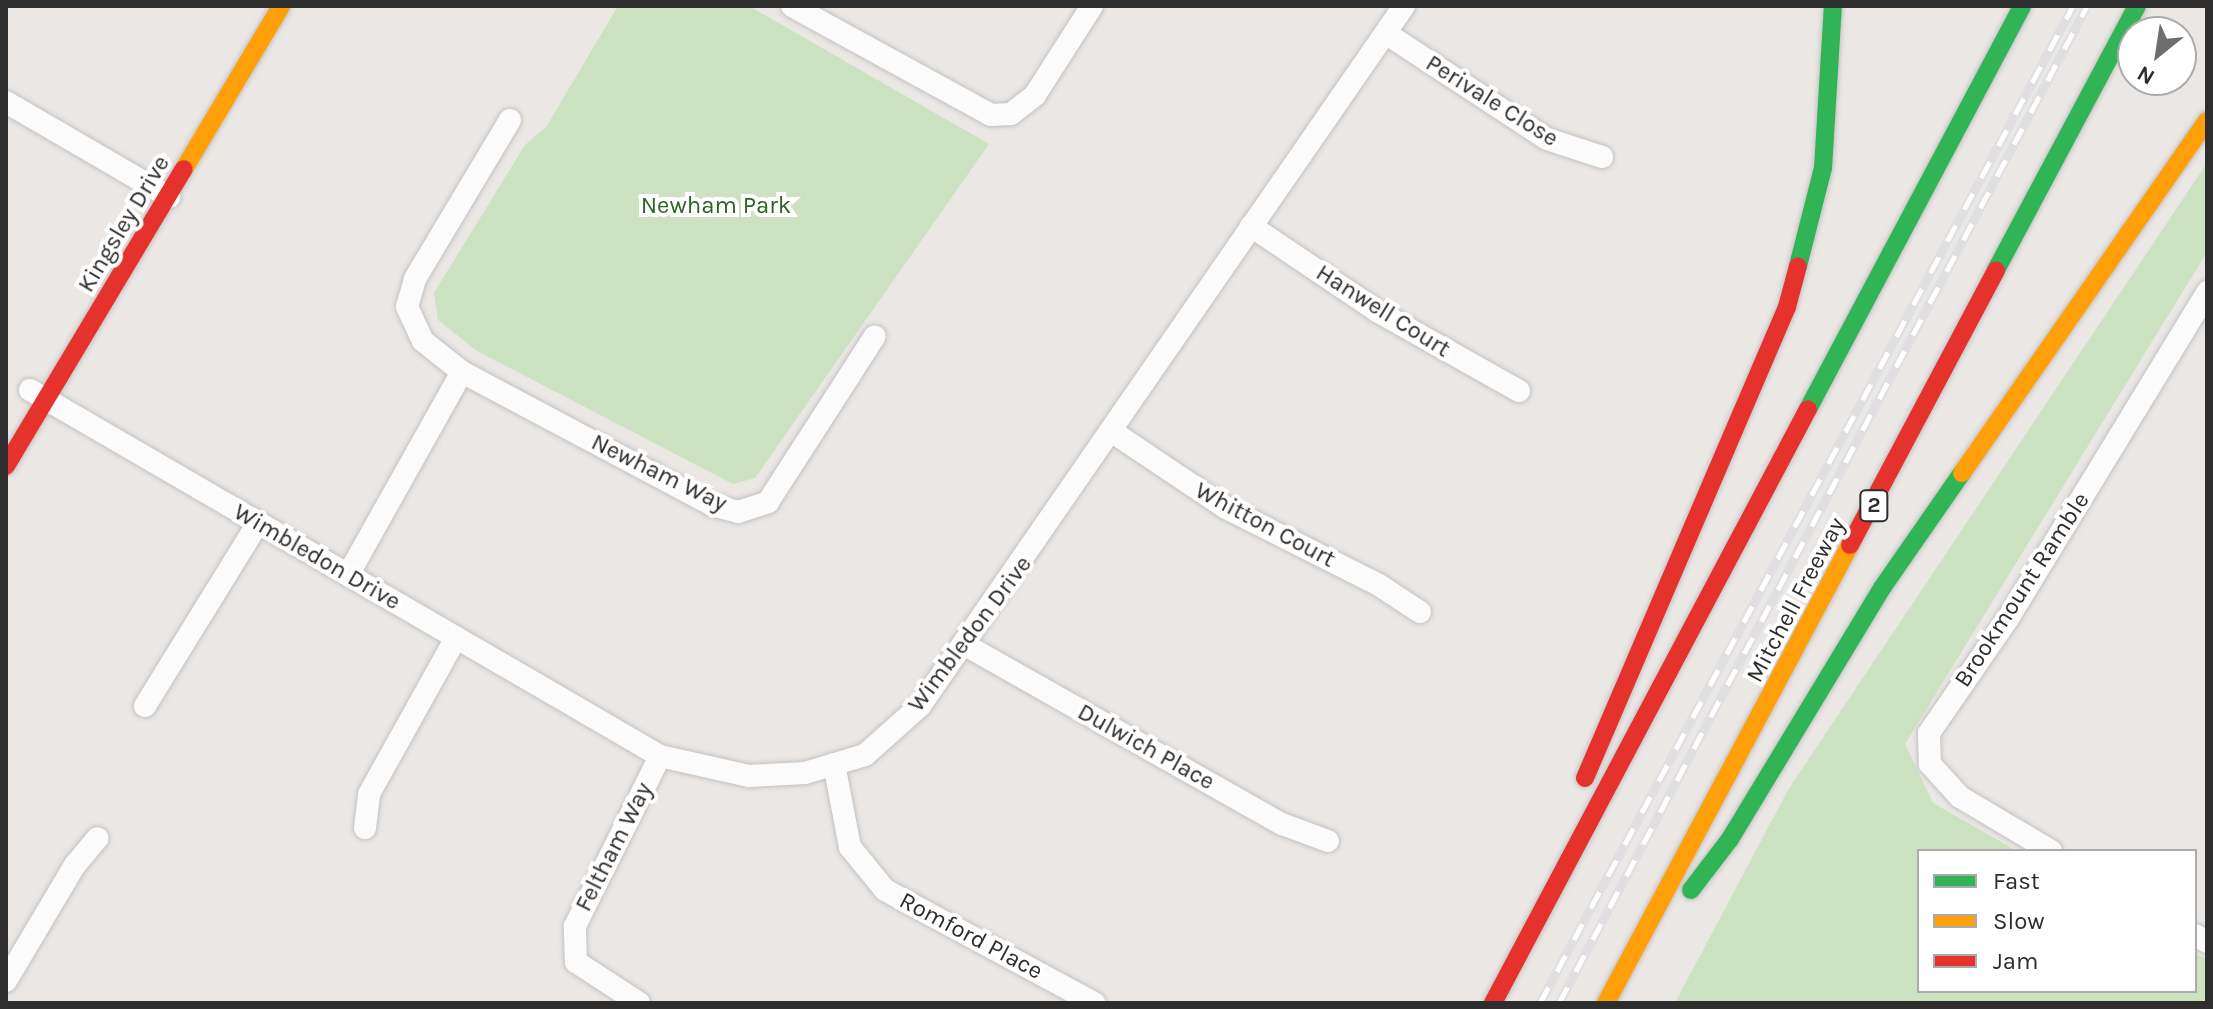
<!DOCTYPE html>
<html>
<head>
<meta charset="utf-8">
<style>
  body { margin:0 }
  #map { position:relative; width:2213px; height:1009px; overflow:hidden; background:#eae7e4; font-family:Karla,sans-serif }
  div>[style] { position:absolute }
  .green>* { inset:0; background:#cce2c0 }
  .roads { filter:drop-shadow(0 0 2px #c4c3c3) drop-shadow(0 0 2px #c4c3c3) }
  .street>* { height:22px; margin:-11px; padding:0 11px; transform-origin:11px; border-radius:11px; background:#fcfbfb }
  .fast>* { height:18px; margin:-9px; padding:0 9px; transform-origin:9px; border-radius:9px; background:#30b455 }
  .slow>* { height:18px; margin:-9px; padding:0 9px; transform-origin:9px; border-radius:9px; background:#ff9f0a }
  .jam>* { height:18px; margin:-9px; padding:0 9px; transform-origin:9px; border-radius:9px; background:#e5322d }
  .rail>* { height:9px; margin-top:-4.5px; transform-origin:0; background:repeating-linear-gradient(90deg,#fff 0 18px,#dfdee0 0 36px); box-sizing:border-box; border-block:2px solid #dfdee0 }
  span { translate:-50% -50%; white-space:nowrap; text-align:center; line-height:1.15; -webkit-text-stroke:8px #fff; paint-order:stroke }
  .shield-label span { padding:2px 6px; background:#fff; border:2px solid; border-radius:6px; -webkit-text-stroke-width:0 }
  .shield-label { font-size:22px; color:#2d2d2d; font-weight:700 }
  .street-label { font-size:24px; color:#2d2d2d }
  .park-label { font-size:24px; color:#2c6522 }
  .frame { position:absolute; inset:0; border:8px solid #2d2d2d; pointer-events:none }
  .legend { position:absolute; left:1917px; top:849px; width:280px; height:144px; box-sizing:border-box; background:#fff; border:2px solid #ababab; margin:0; padding:10px 14px; list-style:none; font-size:24px; color:#2d2d2d }
  .legend li { display:flex; align-items:center; gap:16px; height:40px }
  .legend b { width:40px; border:2px solid #ababab }
  .north { position:absolute; left:2117px; top:16px; width:80px; height:80px; box-sizing:border-box; background:#fff; border:2px solid #ababab; border-radius:50%; rotate:210deg; font-size:22px; font-weight:700; line-height:32px; text-align:center; color:#2d2d2d }
  .north::after { content:''; display:block; margin:auto; width:28px; height:36px; background:#6f6e6d; clip-path:polygon(50% 0,100% 100%,50% 72%,0 100%) }
</style>
</head>
<body>
<div id="map">
  <div class="green">
    <div style="clip-path:polygon(618px 6px,749px 6px,989px 144px,755px 478px,733px 484px,477px 351px,438px 320px,434px 293px,525px 145px,546px 127px)"></div>
    <div style="clip-path:polygon(2207px 163px,2207px 252px,1905px 744px,1933px 803px,2017px 851px,1919px 851px,1919px 991px,2195px 991px,2195px 953px,2207px 960px,2207px 1003px,1675px 1003px,1788px 790px)"></div>
  </div>
  <div class="roads">
    <div class="street">
      <div style="left:792px;top:6px;width:227px;rotate:28.7deg"></div>
      <div style="left:991px;top:115px;width:20px;rotate:-3deg"></div>
      <div style="left:1011px;top:114px;width:31px;rotate:-38deg"></div>
      <div style="left:1035px;top:95px;width:106px;rotate:-57.4deg"></div>
      <div style="left:1387px;top:34px;width:191px;rotate:33.3deg"></div>
      <div style="left:1547px;top:139px;width:58px;rotate:18.1deg"></div>
      <div style="left:6px;top:102px;width:189px;rotate:30.2deg"></div>
      <div style="left:510px;top:120px;width:185px;rotate:120.9deg"></div>
      <div style="left:415px;top:279px;width:29px;rotate:106deg"></div>
      <div style="left:407px;top:307px;width:38px;rotate:65deg"></div>
      <div style="left:423px;top:341px;width:50px;rotate:38.5deg"></div>
      <div style="left:462px;top:372px;width:283px;rotate:28deg"></div>
      <div style="left:712px;top:505px;width:27px;rotate:15deg"></div>
      <div style="left:738px;top:512px;width:32px;rotate:-18deg"></div>
      <div style="left:768px;top:502px;width:197px;rotate:-57.2deg"></div>
      <div style="left:1251px;top:226px;width:152px;rotate:34deg"></div>
      <div style="left:1377px;top:311px;width:163px;rotate:29.4deg"></div>
      <div style="left:30px;top:390px;width:729px;rotate:30.15deg"></div>
      <div style="left:660px;top:756px;width:91px;rotate:12.7deg"></div>
      <div style="left:749px;top:776px;width:56px;rotate:-3.1deg"></div>
      <div style="left:805px;top:773px;width:63px;rotate:-16.7deg"></div>
      <div style="left:865px;top:755px;width:74px;rotate:-41.7deg"></div>
      <div style="left:920px;top:706px;width:851px;rotate:-55.34deg"></div>
      <div style="left:1114px;top:433px;width:135px;rotate:33.8deg"></div>
      <div style="left:1226px;top:508px;width:171px;rotate:26.7deg"></div>
      <div style="left:1379px;top:585px;width:49px;rotate:33.4deg"></div>
      <div style="left:348px;top:575px;width:233px;rotate:-60.7deg"></div>
      <div style="left:967px;top:646px;width:362px;rotate:29.5deg"></div>
      <div style="left:1282px;top:824px;width:49px;rotate:20.3deg"></div>
      <div style="left:145px;top:706px;width:215px;rotate:-58.3deg"></div>
      <div style="left:834px;top:764px;width:85px;rotate:79.1deg"></div>
      <div style="left:850px;top:847px;width:55px;rotate:50.9deg"></div>
      <div style="left:885px;top:890px;width:238px;rotate:28.4deg"></div>
      <div style="left:365px;top:828px;width:34px;rotate:-83deg"></div>
      <div style="left:369px;top:794px;width:179px;rotate:-60.9deg"></div>
      <div style="left:2051px;top:851px;width:106px;rotate:-149.3deg"></div>
      <div style="left:1960px;top:797px;width:45px;rotate:-132.3deg"></div>
      <div style="left:1930px;top:764px;width:31px;rotate:-92deg"></div>
      <div style="left:1929px;top:733px;width:141px;rotate:-55.4deg"></div>
      <div style="left:2009px;top:617px;width:381px;rotate:-58.6deg"></div>
      <div style="left:2195px;top:935px;width:14px;rotate:30deg"></div>
      <div style="left:6px;top:981px;width:135px;rotate:-59.3deg"></div>
      <div style="left:75px;top:865px;width:35px;rotate:-50deg"></div>
      <div style="left:639px;top:1003px;width:75px;rotate:-146.9deg"></div>
      <div style="left:576px;top:962px;width:36px;rotate:-92deg"></div>
      <div style="left:575px;top:926px;width:190px;rotate:-63.4deg"></div>
    </div>
    <div class="fast">
      <div style="left:1798px;top:266px;width:101px;rotate:-75.7deg"></div>
      <div style="left:1823px;top:168px;width:162px;rotate:-86.5deg"></div>
      <div style="left:1996px;top:270px;width:299px;rotate:-61.9deg"></div>
      <div style="left:1808px;top:409px;width:456px;rotate:-62deg"></div>
      <div style="left:1691px;top:890px;width:64px;rotate:-52.6deg"></div>
      <div style="left:1730px;top:839px;width:293px;rotate:-58.8deg"></div>
      <div style="left:1882px;top:588px;width:140px;rotate:-55.2deg"></div>
    </div>
    <div class="slow">
      <div style="left:184px;top:169px;width:190px;rotate:-59.2deg"></div>
      <div style="left:1962px;top:473px;width:429px;rotate:-55.2deg"></div>
      <div style="left:1606px;top:1003px;width:519px;rotate:-61.95deg"></div>
    </div>
    <div class="jam">
      <div style="left:6px;top:466px;width:346px;rotate:-59.1deg"></div>
      <div style="left:1850px;top:545px;width:311px;rotate:-62deg"></div>
      <div style="left:1585px;top:778px;width:512px;rotate:-66.79deg"></div>
      <div style="left:1787px;top:307px;width:42px;rotate:-75deg"></div>
      <div style="left:1493px;top:1003px;width:672px;rotate:-62.06deg"></div>
    </div>
  </div>
  <div class="rail">
    <div style="left:1540px;top:1003px;width:1131px;rotate:-61.87deg"></div>
    <div style="left:1559px;top:1003px;width:1128px;rotate:-62.09deg"></div>
  </div>
  <div class="shield-label">
    <span style="left:1874px;top:506px">2</span>
  </div>
  <div class="street-label">
    <span style="left:1492px;top:101px;rotate:32deg">Perivale Close</span>
    <span style="left:124px;top:224px;rotate:-59deg">Kingsley Drive</span>
    <span style="left:1383px;top:311px;rotate:32deg">Hanwell Court</span>
    <span style="left:659px;top:473px;rotate:26deg">Newham Way</span>
    <span style="left:1265px;top:525px;rotate:28deg">Whitton Court</span>
    <span style="left:317px;top:557px;rotate:30deg">Wimbledon Drive</span>
    <span style="left:2022px;top:590px;rotate:-57deg">Brookmount Ramble</span>
    <span style="left:1796px;top:600px;rotate:-62deg">Mitchell Freeway</span>
    <span style="left:970px;top:634px;rotate:-53deg">Wimbledon Drive</span>
    <span style="left:1146px;top:747px;rotate:29deg">Dulwich Place</span>
    <span style="left:614px;top:847px;rotate:-63deg">Feltham Way</span>
    <span style="left:971px;top:936px;rotate:28deg">Romford Place</span>
  </div>
  <div class="park-label">
    <span style="left:716px;top:206px">Newham Park</span>
  </div>
  <div class="frame"></div>
  <ul class="legend">
  <li><b style="height:10px;background:#30b455"></b>Fast</li>
  <li><b style="height:10px;background:#ff9f0a"></b>Slow</li>
  <li><b style="height:10px;background:#e5322d"></b>Jam</li>
  </ul>
  <div class="north">N</div>
</div>
</body>
</html>
